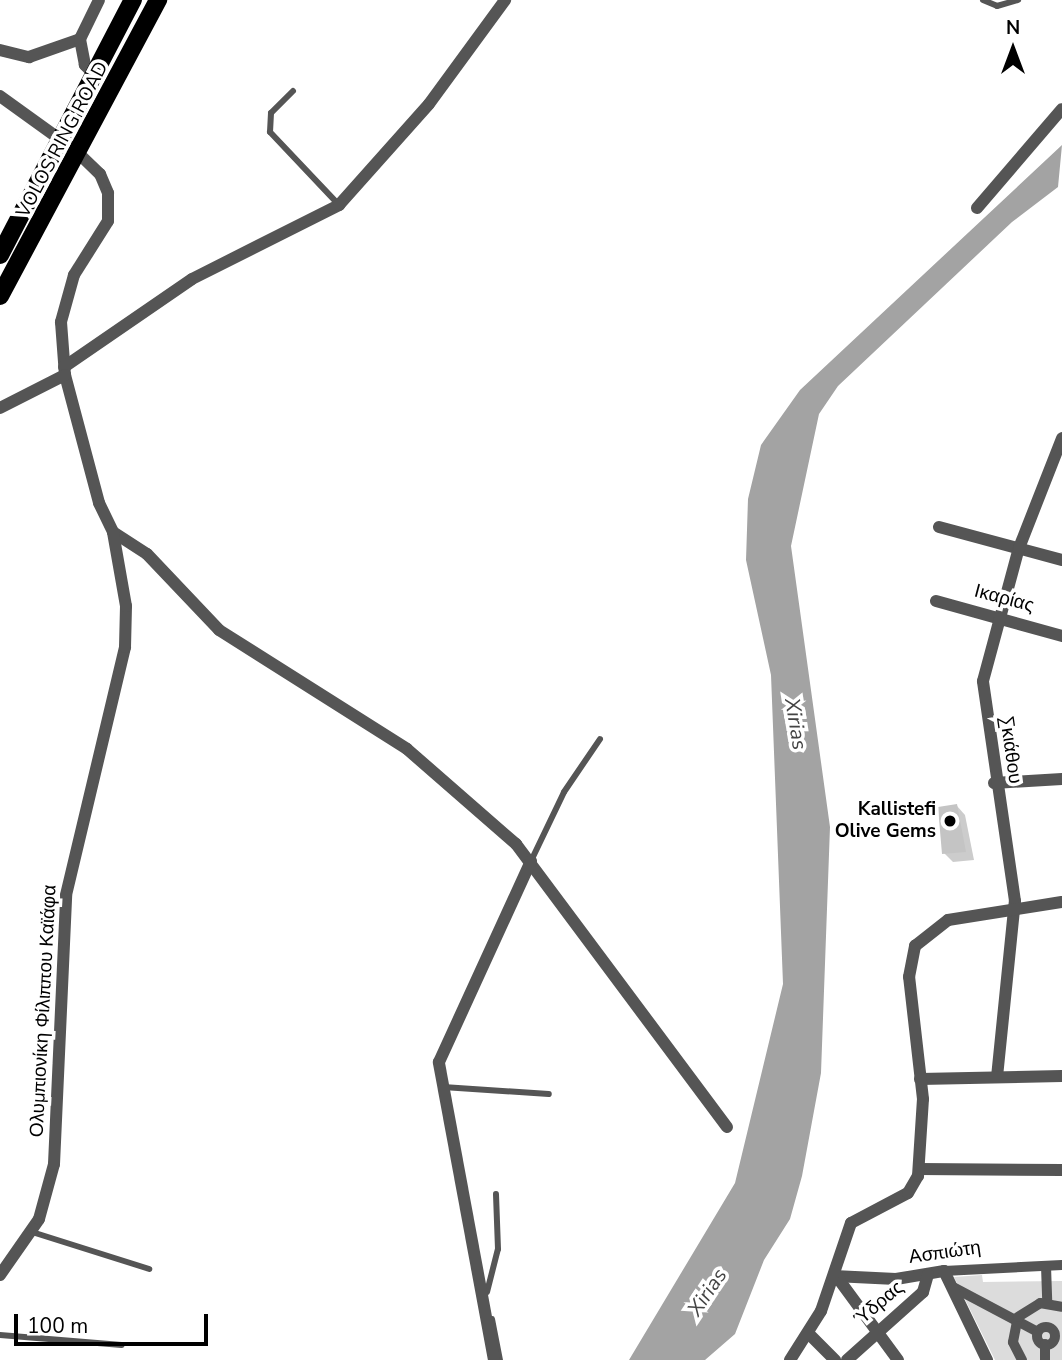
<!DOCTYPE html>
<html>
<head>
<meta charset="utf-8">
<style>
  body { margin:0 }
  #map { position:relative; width:1062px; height:1360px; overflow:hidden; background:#fff; font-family:"Nunito Sans",sans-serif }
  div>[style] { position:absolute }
  .green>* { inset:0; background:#dcdcdc }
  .water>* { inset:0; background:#a3a3a3 }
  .shadow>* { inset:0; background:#0003 }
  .building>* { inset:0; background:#c4c4c4 }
  .service>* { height:6px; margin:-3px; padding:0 3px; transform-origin:3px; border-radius:3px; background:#555 }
  .pedestrian>* { height:10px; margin:-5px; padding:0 5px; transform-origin:5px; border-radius:5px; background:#555 }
  .pedestrian>.ring { margin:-5px; padding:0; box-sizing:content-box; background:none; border:10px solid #555; border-radius:50% }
  .minor>* { height:12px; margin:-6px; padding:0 6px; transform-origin:6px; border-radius:6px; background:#555 }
  .primary>* { height:18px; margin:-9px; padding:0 9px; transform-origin:9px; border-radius:9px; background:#000 }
  .dots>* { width:19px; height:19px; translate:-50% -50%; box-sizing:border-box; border:4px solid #fff; border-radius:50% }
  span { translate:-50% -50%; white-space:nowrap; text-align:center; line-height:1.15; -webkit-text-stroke:7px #fff; paint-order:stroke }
  .street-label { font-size:19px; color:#000 }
  .poi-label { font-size:19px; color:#000; font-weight:700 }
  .right { translate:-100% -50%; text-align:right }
  .water-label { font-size:21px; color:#444; font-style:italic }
  .north { position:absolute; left:978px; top:14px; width:70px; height:70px; -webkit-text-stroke:5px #fff; paint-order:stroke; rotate:0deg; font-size:19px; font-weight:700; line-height:28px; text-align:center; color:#000 }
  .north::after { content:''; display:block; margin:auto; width:24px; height:32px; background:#000; clip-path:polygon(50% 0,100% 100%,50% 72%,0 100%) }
  .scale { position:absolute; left:14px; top:1314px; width:194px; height:32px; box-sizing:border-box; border:4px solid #000; border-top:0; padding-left:9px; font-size:21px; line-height:24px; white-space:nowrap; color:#000; -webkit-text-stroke:5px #fff; paint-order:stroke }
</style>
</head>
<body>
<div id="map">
  <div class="green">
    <div style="clip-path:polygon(982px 1275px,983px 1282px,1062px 1281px,1062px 1360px,995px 1360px,954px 1277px)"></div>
  </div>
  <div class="water">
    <div style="clip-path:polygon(1062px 145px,1058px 187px,1012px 222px,838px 386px,819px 414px,791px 546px,830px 827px,821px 1073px,802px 1176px,790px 1219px,764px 1260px,735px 1334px,705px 1360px,629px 1360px,735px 1183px,783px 984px,771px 675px,746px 560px,748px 499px,761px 445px,800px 390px)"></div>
  </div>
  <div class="shadow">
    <div style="clip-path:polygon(957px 806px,965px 815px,974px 860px,953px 862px,944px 853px)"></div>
  </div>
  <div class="building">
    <div style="clip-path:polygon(957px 804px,966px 852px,942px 854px,938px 807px)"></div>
  </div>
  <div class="service">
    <div style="left:983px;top:0;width:15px;rotate:23deg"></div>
    <div style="left:997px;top:6px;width:22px;rotate:-16deg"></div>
    <div style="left:293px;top:91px;width:31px;rotate:135deg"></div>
    <div style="left:271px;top:113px;width:19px;rotate:93deg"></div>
    <div style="left:270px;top:132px;width:100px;rotate:46.6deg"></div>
    <div style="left:531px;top:861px;width:76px;rotate:-64.4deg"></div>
    <div style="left:564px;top:792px;width:64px;rotate:-55.8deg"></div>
    <div style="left:443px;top:1087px;width:106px;rotate:3.8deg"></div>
    <div style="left:32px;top:1232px;width:123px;rotate:17.5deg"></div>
    <div style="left:487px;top:1292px;width:44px;rotate:-75.7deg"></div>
    <div style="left:498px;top:1249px;width:55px;rotate:-92.1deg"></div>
    <div style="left:492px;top:1319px;width:42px;rotate:79deg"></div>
    <div style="left:0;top:1335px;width:122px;rotate:4.7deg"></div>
  </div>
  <div class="pedestrian">
    <div style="left:1046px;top:1266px;width:37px;rotate:88deg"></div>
    <div style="left:944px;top:1271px;width:118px;rotate:-2.9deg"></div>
    <div style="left:951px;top:1286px;width:98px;rotate:27.9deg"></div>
    <div class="ring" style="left:1037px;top:1327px;width:8px;height:8px"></div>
    <div style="left:1022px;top:1360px;width:20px;rotate:-117deg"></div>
    <div style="left:1013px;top:1342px;width:25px;rotate:-79deg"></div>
    <div style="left:1018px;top:1317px;width:26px;rotate:-32deg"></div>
    <div style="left:1040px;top:1303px;width:22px;rotate:10deg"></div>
    <div style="left:1045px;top:1360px;width:16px;rotate:-90deg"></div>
  </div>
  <div class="minor">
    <div style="left:0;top:50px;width:30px;rotate:14deg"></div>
    <div style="left:29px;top:57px;width:54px;rotate:-19.4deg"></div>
    <div style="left:96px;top:76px;width:16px;rotate:-135deg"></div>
    <div style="left:85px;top:65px;width:26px;rotate:-101deg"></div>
    <div style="left:80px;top:39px;width:43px;rotate:-64deg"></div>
    <div style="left:0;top:96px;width:92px;rotate:35.8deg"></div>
    <div style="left:75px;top:150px;width:35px;rotate:44deg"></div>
    <div style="left:100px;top:174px;width:21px;rotate:67deg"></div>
    <div style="left:108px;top:193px;width:28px;rotate:90deg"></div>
    <div style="left:108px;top:221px;width:64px;rotate:122.2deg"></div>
    <div style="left:74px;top:275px;width:49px;rotate:105.5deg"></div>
    <div style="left:61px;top:322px;width:53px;rotate:85.7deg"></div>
    <div style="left:65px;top:375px;width:132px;rotate:75.1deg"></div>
    <div style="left:99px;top:503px;width:32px;rotate:64deg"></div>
    <div style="left:113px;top:532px;width:40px;rotate:32.9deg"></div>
    <div style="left:147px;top:554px;width:105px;rotate:46.5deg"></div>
    <div style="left:219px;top:630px;width:222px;rotate:32.3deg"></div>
    <div style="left:407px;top:749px;width:145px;rotate:41.1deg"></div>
    <div style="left:516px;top:844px;width:353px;rotate:53.3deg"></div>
    <div style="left:977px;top:208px;width:130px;rotate:-49.4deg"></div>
    <div style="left:64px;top:367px;width:155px;rotate:-34.5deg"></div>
    <div style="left:192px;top:279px;width:165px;rotate:-26.7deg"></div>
    <div style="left:339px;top:205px;width:135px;rotate:-48.3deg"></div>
    <div style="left:429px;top:104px;width:129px;rotate:-53.8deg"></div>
    <div style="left:0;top:408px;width:73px;rotate:-26.9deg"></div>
    <div style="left:939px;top:527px;width:127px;rotate:15deg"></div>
    <div style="left:936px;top:601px;width:131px;rotate:15.5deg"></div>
    <div style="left:994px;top:783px;width:68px;rotate:-3.4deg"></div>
    <div style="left:997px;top:1077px;width:177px;rotate:-84.2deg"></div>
    <div style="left:1015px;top:901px;width:222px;rotate:-98.3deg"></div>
    <div style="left:983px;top:681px;width:138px;rotate:-74.9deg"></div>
    <div style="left:1019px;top:548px;width:118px;rotate:-68.6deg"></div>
    <div style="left:920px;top:1079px;width:142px;rotate:-1.2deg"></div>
    <div style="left:919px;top:1169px;width:143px;rotate:0.4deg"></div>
    <div style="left:0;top:1275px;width:68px;rotate:-55.1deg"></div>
    <div style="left:39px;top:1219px;width:57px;rotate:-74.7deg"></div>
    <div style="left:54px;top:1164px;width:269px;rotate:-87.4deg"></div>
    <div style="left:66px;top:895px;width:255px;rotate:-76.6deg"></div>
    <div style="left:125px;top:647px;width:41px;rotate:-88.6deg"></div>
    <div style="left:126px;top:606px;width:75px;rotate:-100deg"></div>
    <div style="left:834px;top:1276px;width:62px;rotate:2.8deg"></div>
    <div style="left:896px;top:1279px;width:49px;rotate:-9.5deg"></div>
    <div style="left:944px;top:1271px;width:99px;rotate:64.2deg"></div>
    <div style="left:837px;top:1277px;width:103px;rotate:53.7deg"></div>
    <div style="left:809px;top:1334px;width:37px;rotate:45deg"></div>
    <div style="left:494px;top:1360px;width:303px;rotate:-100.5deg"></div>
    <div style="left:439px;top:1062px;width:221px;rotate:-65.4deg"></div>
    <div style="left:790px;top:1360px;width:58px;rotate:-57.7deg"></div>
    <div style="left:821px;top:1311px;width:93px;rotate:-71.2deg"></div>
    <div style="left:851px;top:1223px;width:64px;rotate:-27.8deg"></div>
    <div style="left:908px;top:1193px;width:20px;rotate:-60deg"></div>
    <div style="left:918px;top:1176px;width:77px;rotate:-86.3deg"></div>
    <div style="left:923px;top:1099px;width:123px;rotate:-96.5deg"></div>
    <div style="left:909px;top:977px;width:32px;rotate:-79deg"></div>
    <div style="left:915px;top:946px;width:42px;rotate:-38.2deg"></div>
    <div style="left:948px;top:920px;width:115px;rotate:-9deg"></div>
    <div style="left:847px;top:1360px;width:102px;rotate:-41.8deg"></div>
    <div style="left:923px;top:1292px;width:18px;rotate:-74deg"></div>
  </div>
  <div class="primary">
    <div style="left:0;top:255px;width:288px;rotate:-62.5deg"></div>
    <div style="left:0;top:296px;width:336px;rotate:-61.9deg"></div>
  </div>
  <div class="dots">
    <div style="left:950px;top:821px;background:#000"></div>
  </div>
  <div class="street-label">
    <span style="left:63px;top:140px;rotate:-62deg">VOLOS RING ROAD</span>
    <span style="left:1004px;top:599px;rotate:15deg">Ικαρίας</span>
    <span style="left:1010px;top:750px;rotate:82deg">Σκιάθου</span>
    <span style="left:44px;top:1011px;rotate:-87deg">Ολυμπιονίκη Φίλιππου Καϊάφα</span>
    <span style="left:945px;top:1253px;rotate:-8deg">Ασπιώτη</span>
    <span style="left:879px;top:1304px;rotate:-40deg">Ύδρας</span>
  </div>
  <div class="poi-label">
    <span class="right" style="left:936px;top:821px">Kallistefi<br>Olive Gems</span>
  </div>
  <div class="water-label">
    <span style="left:796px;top:724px;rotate:81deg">Xirias</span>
    <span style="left:707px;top:1292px;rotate:-56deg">Xirias</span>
  </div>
  <div class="north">N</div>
  <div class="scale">100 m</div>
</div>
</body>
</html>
